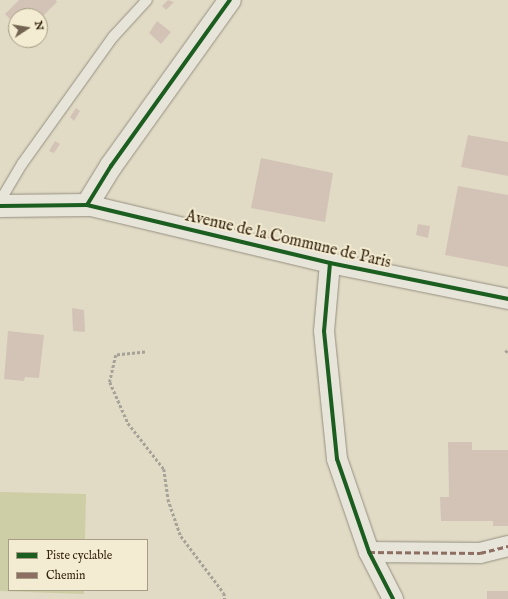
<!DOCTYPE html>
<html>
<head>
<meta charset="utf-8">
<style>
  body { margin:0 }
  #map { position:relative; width:508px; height:599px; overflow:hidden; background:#e1dbc5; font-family:"IM FELL English",serif }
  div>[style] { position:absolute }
  .green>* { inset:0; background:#cdcda6 }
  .building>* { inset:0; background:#d3c3b6 }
  .path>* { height:2.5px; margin-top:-1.25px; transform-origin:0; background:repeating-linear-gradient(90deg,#a6a298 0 3px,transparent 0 5px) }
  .roads { filter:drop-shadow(0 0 1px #958f80) drop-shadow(0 0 1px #958f80) }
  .lane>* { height:10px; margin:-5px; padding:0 5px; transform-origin:5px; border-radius:5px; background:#e7e4d9 }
  .street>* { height:20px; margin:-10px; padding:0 10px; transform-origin:10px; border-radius:10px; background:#e7e4d9 }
  .secondary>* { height:22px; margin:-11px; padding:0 11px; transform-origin:11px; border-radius:11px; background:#e7e4d9 }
  .quiet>* { height:3px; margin-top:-1.5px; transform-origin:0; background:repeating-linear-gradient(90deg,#8d6e63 0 6px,transparent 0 9px) }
  .cycleway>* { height:4px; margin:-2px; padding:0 2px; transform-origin:2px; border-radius:2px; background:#1b5e20 }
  span { translate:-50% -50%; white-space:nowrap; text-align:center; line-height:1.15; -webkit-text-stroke:4px #f3ecd2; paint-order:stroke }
  .street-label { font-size:16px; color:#362411 }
  .legend { position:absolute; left:8px; top:539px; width:140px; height:52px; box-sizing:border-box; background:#f3ecd2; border:1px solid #a79c85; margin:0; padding:5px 7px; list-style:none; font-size:12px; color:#362411 }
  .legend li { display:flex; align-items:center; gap:8px; height:20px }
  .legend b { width:20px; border:1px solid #a79c85 }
  .north { position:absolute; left:8px; top:8px; width:40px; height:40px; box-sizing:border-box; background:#f3ecd2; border:1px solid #a79c85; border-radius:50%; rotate:78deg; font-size:11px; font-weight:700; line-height:16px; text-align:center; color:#362411 }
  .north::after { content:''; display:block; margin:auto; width:14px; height:18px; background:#726450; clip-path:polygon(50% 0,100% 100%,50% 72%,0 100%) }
</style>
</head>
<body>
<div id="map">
  <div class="green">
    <div style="clip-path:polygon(0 492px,86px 494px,85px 540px,9px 540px,9px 590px,84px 590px,84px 594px,0 591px)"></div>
  </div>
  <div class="building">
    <div style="clip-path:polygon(19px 0,56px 0,57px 2px,40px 19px,40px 16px,16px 16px,16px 25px,5px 14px)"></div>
    <div style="clip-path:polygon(168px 0,174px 2px,166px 10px,162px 6px)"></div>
    <div style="clip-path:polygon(157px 21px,171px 32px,161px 44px,149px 33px)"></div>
    <div style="clip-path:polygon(76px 108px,80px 111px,74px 121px,70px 117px)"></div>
    <div style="clip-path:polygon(468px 135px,508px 142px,508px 176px,461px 167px)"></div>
    <div style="clip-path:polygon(55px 141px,60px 144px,54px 153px,49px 151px)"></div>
    <div style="clip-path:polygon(261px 158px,333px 173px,325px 222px,251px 208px)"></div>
    <div style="clip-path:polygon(458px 186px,508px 195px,508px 267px,445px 255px)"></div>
    <div style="clip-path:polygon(418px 224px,430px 226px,428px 238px,416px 235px)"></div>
    <div style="clip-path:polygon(72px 308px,84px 310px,85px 332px,73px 331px)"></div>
    <div style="clip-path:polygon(8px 331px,44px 335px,39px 378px,25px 377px,24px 381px,4px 379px)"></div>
    <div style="clip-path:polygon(448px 442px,472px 442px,472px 450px,508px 450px,508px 526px,493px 526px,493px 521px,441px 521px,440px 497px,449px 497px)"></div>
    <div style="clip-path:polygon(487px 591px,508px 591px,508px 599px,487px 599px)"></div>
  </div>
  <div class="path">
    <div style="left:145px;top:352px;width:29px;rotate:174deg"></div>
    <div style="left:116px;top:355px;width:28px;rotate:103deg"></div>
    <div style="left:110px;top:382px;width:45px;rotate:66.3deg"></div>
    <div style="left:128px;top:423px;width:58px;rotate:52deg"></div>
    <div style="left:164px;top:469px;width:30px;rotate:82deg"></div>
    <div style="left:168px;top:499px;width:39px;rotate:71deg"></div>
    <div style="left:181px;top:536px;width:71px;rotate:53deg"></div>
    <div style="left:224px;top:593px;width:6px;rotate:81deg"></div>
    <div style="left:505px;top:352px;width:4px;rotate:-34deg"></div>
  </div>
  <div class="roads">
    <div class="lane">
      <div style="left:0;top:201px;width:43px;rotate:-59.3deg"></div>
      <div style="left:22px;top:164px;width:156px;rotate:-54.4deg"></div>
      <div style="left:113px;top:37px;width:50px;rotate:-47.4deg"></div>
    </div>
    <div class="street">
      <div style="left:87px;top:205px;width:250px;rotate:13.4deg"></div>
      <div style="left:330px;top:263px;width:182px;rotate:11.4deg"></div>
      <div style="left:330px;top:263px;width:68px;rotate:95deg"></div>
      <div style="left:324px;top:331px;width:129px;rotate:84.2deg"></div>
      <div style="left:337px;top:459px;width:98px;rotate:71deg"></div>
      <div style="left:369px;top:552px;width:53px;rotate:62.9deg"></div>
      <div style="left:369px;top:552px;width:111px;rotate:0.5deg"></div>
      <div style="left:480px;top:553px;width:29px;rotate:-14deg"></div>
    </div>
    <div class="secondary">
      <div style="left:0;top:206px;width:87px;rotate:-0.7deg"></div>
      <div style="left:87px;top:205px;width:46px;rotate:-58.4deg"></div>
      <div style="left:111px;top:166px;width:204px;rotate:-54.4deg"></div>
    </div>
  </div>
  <div class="quiet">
    <div style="left:369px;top:552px;width:111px;rotate:0.5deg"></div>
    <div style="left:480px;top:553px;width:29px;rotate:-14deg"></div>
  </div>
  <div class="cycleway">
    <div style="left:87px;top:205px;width:46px;rotate:-58.4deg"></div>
    <div style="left:111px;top:166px;width:204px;rotate:-54.4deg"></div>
    <div style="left:0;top:206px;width:87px;rotate:-0.7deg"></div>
    <div style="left:87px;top:205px;width:250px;rotate:13.4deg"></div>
    <div style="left:330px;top:263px;width:182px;rotate:11.4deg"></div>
    <div style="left:330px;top:263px;width:68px;rotate:95deg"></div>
    <div style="left:324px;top:331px;width:129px;rotate:84.2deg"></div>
    <div style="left:337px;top:459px;width:98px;rotate:71deg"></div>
    <div style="left:369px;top:552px;width:53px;rotate:62.9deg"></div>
  </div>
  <div class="street-label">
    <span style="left:288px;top:240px;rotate:13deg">Avenue de la Commune de Paris</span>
  </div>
  <ul class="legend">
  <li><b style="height:5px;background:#1b5e20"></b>Piste cyclable</li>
  <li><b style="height:5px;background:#8d6e63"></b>Chemin</li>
  </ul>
  <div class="north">N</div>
</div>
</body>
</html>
